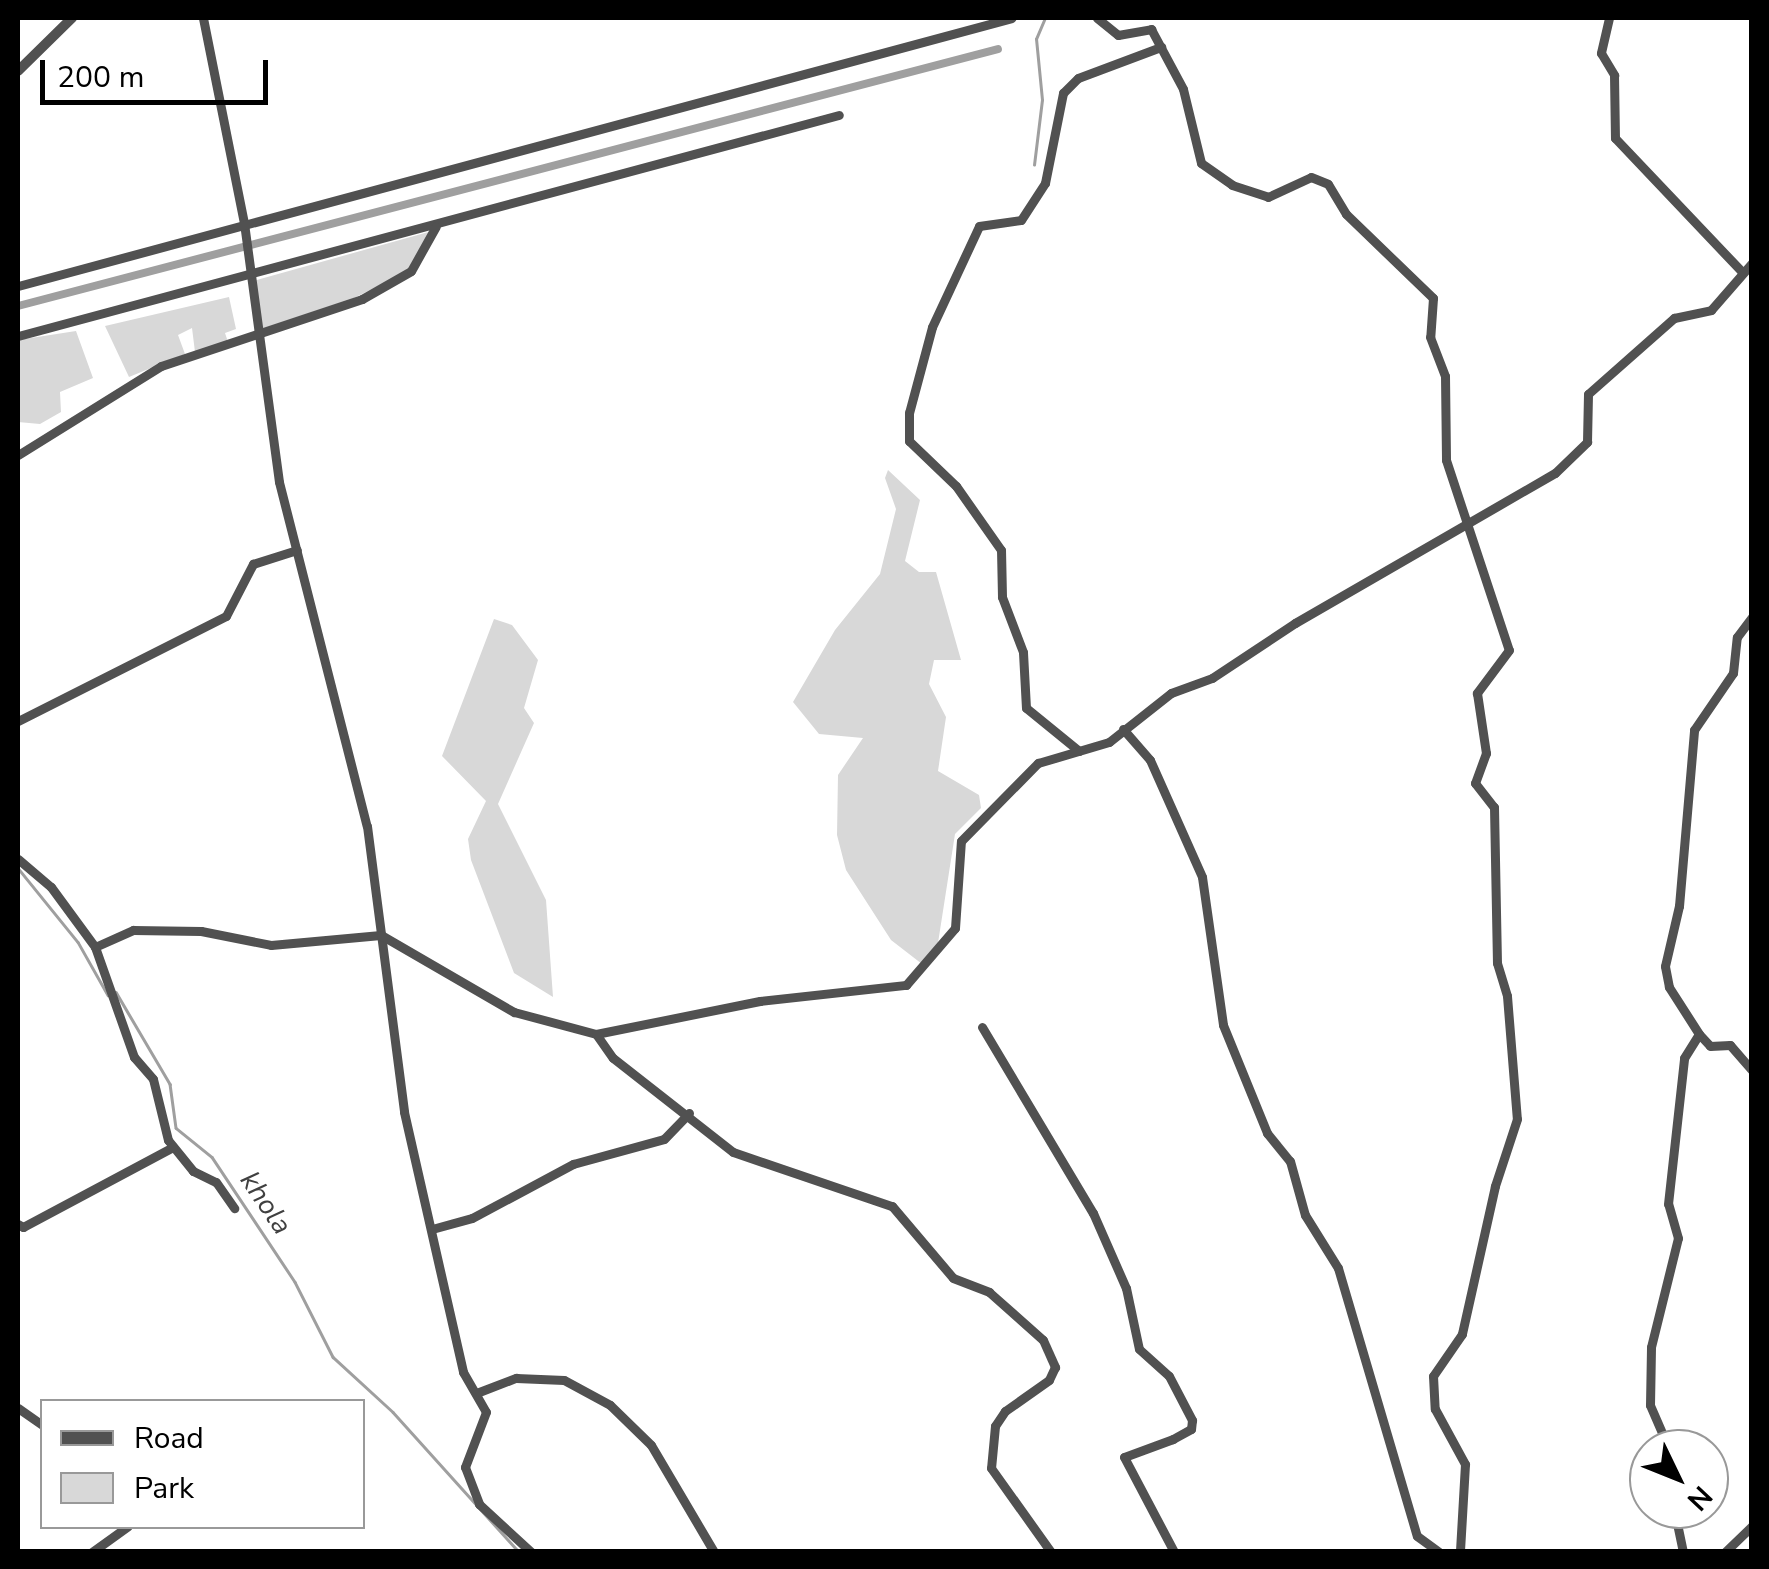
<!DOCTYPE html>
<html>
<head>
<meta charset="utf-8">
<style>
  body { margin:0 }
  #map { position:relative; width:1769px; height:1569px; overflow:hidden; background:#fff; font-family:"Nunito Sans",sans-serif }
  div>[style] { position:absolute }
  .green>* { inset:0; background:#d8d8d8 }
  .stream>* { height:2.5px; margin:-1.25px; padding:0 1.25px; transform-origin:1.25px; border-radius:1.25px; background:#9f9f9f }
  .canal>* { height:8px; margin:-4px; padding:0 4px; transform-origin:4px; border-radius:4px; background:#9f9f9f }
  .minor>* { height:9px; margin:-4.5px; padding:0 4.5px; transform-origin:4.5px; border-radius:4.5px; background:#515151 }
  .tertiary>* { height:10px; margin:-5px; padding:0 5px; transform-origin:5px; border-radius:5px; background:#515151 }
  span { translate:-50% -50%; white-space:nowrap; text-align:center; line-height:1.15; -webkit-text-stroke:9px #fff; paint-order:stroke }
  .water-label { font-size:28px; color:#404040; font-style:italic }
  .frame { position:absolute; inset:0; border:20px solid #000; pointer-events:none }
  .legend { position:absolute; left:40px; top:1399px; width:325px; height:130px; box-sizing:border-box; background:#fff; border:2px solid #999; margin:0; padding:12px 18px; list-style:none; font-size:30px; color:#000 }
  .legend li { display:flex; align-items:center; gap:20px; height:50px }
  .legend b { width:50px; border:2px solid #999 }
  .north { position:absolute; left:1629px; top:1429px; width:100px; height:100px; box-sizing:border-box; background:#fff; border:2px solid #999; border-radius:50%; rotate:133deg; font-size:28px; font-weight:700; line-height:40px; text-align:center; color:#000 }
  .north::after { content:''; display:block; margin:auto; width:35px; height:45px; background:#000; clip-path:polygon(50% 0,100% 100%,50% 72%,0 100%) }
  .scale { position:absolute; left:40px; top:60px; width:228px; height:45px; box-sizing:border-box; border:5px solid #000; border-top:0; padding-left:12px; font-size:30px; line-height:35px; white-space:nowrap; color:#000; -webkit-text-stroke:8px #fff; paint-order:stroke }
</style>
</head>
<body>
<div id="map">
  <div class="green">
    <div style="clip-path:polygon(432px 231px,410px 270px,350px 300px,261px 331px,253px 281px)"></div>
    <div style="clip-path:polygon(229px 297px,236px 329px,225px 333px,228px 342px,195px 352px,192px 328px,178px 335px,185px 354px,129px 377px,105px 326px)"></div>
    <div style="clip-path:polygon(76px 331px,93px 378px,60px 392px,61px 412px,40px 424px,18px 422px,18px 340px)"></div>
    <div style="clip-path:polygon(888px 470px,920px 500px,905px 561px,919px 572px,936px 572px,961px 660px,934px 660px,929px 684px,946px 717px,938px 771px,979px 795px,981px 808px,955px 834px,938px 943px,922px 964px,891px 940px,846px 870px,837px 835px,838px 775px,863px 738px,819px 734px,793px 702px,835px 630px,880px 574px,896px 509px,885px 478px)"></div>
    <div style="clip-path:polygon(494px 619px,512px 625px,538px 660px,524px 708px,534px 723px,498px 804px,546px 900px,553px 997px,514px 973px,471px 860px,468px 839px,486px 801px,442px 756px)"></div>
  </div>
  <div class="stream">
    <div style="left:1034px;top:165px;width:65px;rotate:-83deg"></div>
    <div style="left:1042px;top:100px;width:61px;rotate:-95.6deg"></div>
    <div style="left:1036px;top:39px;width:23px;rotate:-67deg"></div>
    <div style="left:18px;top:868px;width:95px;rotate:51deg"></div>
    <div style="left:78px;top:942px;width:61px;rotate:60.5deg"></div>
    <div style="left:116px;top:992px;width:107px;rotate:59.6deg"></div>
    <div style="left:170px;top:1084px;width:44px;rotate:82.2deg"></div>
    <div style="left:176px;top:1128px;width:46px;rotate:38.9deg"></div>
    <div style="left:212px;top:1157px;width:150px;rotate:56.4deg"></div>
    <div style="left:295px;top:1282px;width:84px;rotate:63.1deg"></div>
    <div style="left:333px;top:1357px;width:81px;rotate:42.5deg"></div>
    <div style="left:393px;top:1412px;width:188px;rotate:48deg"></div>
  </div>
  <div class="canal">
    <div style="left:18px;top:306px;width:1013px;rotate:-14.69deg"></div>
  </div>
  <div class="minor">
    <div style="left:203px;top:18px;width:209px;rotate:78.7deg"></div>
    <div style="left:244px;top:223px;width:261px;rotate:82.3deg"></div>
    <div style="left:279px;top:482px;width:355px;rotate:75.7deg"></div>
    <div style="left:367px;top:826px;width:288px;rotate:82.6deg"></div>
    <div style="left:404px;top:1112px;width:267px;rotate:77.2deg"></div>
    <div style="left:463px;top:1372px;width:46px;rotate:60.1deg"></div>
    <div style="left:486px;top:1412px;width:59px;rotate:110.9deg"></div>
    <div style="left:465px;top:1467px;width:40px;rotate:69deg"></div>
    <div style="left:479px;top:1504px;width:71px;rotate:42.7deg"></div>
    <div style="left:1097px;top:18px;width:27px;rotate:39deg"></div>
    <div style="left:1118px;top:35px;width:34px;rotate:-10deg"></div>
    <div style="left:1151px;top:29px;width:68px;rotate:61.9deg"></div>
    <div style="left:1183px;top:89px;width:76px;rotate:76.3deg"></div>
    <div style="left:1201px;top:163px;width:38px;rotate:35deg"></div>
    <div style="left:1232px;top:185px;width:38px;rotate:18deg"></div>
    <div style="left:1268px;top:197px;width:47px;rotate:-24.9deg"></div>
    <div style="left:1311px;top:177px;width:18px;rotate:22deg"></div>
    <div style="left:1328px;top:184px;width:35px;rotate:59deg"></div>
    <div style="left:1346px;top:214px;width:121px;rotate:44deg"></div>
    <div style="left:1433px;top:298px;width:39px;rotate:94deg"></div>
    <div style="left:1430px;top:337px;width:42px;rotate:69deg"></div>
    <div style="left:1445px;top:376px;width:84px;rotate:89.3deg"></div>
    <div style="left:1446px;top:460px;width:200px;rotate:71.7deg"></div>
    <div style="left:1509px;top:650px;width:54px;rotate:126.7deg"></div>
    <div style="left:1477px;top:693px;width:61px;rotate:81.5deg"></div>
    <div style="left:1486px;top:753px;width:32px;rotate:110deg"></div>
    <div style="left:1475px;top:783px;width:31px;rotate:52deg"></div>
    <div style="left:1494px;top:807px;width:156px;rotate:88.9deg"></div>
    <div style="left:1497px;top:963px;width:34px;rotate:73deg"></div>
    <div style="left:1507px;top:996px;width:123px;rotate:85.4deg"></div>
    <div style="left:1517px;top:1119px;width:71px;rotate:108.2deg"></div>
    <div style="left:1495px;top:1186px;width:152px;rotate:102.6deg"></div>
    <div style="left:1462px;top:1334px;width:51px;rotate:124.6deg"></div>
    <div style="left:1433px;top:1376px;width:33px;rotate:87deg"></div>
    <div style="left:1435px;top:1409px;width:63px;rotate:61.4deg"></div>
    <div style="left:1465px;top:1464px;width:88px;rotate:93.3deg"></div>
    <div style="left:1609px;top:18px;width:36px;rotate:103deg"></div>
    <div style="left:1601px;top:53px;width:26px;rotate:59deg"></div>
    <div style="left:1614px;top:75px;width:63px;rotate:89.1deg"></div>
    <div style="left:1615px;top:138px;width:185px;rotate:46.5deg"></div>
    <div style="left:18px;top:286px;width:1029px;rotate:-15.09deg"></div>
    <div style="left:18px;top:336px;width:850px;rotate:-15.07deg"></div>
    <div style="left:18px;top:455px;width:168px;rotate:-31.9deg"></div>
    <div style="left:161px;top:366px;width:212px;rotate:-18.4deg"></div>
    <div style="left:362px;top:299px;width:56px;rotate:-29.7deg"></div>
    <div style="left:411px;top:271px;width:51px;rotate:-60.9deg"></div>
    <div style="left:18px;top:721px;width:233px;rotate:-26.8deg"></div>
    <div style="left:226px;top:616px;width:59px;rotate:-62.6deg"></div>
    <div style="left:253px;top:564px;width:46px;rotate:-17.7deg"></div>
    <div style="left:1123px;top:729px;width:41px;rotate:48.9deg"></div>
    <div style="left:1150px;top:760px;width:128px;rotate:66deg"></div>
    <div style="left:1202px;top:877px;width:149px;rotate:81.9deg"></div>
    <div style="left:1223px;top:1025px;width:117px;rotate:67.8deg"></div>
    <div style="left:1267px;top:1133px;width:36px;rotate:51deg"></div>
    <div style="left:1290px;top:1161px;width:56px;rotate:74.5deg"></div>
    <div style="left:1305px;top:1215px;width:62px;rotate:58.1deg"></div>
    <div style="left:1338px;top:1268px;width:279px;rotate:73.6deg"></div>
    <div style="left:1417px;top:1536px;width:27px;rotate:36deg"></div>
    <div style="left:1079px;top:751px;width:68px;rotate:-140.9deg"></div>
    <div style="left:1026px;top:708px;width:56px;rotate:-93.1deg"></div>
    <div style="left:1023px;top:652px;width:59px;rotate:-110.9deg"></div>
    <div style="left:1002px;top:597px;width:47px;rotate:-91.2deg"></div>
    <div style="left:1001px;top:550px;width:78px;rotate:-125.1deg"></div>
    <div style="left:956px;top:486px;width:65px;rotate:-136.2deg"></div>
    <div style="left:909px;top:441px;width:28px;rotate:-90deg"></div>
    <div style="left:909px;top:413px;width:89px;rotate:-75deg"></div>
    <div style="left:932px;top:327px;width:111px;rotate:-65deg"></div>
    <div style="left:979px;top:226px;width:42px;rotate:-8.1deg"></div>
    <div style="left:1021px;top:220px;width:44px;rotate:-57deg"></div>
    <div style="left:1045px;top:183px;width:92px;rotate:-78.7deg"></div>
    <div style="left:1063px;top:93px;width:21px;rotate:-45deg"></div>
    <div style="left:1078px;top:78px;width:89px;rotate:-20.5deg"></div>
    <div style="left:18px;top:859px;width:43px;rotate:40.3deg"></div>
    <div style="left:51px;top:887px;width:74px;rotate:53.7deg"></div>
    <div style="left:95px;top:947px;width:42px;rotate:-24.1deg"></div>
    <div style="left:133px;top:930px;width:68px;rotate:0.8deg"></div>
    <div style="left:201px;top:931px;width:71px;rotate:11.3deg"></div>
    <div style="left:271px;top:945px;width:110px;rotate:-5.2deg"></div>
    <div style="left:381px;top:935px;width:154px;rotate:30.1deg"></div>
    <div style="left:514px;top:1012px;width:85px;rotate:15deg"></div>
    <div style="left:596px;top:1034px;width:167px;rotate:-11.4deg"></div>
    <div style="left:760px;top:1001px;width:147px;rotate:-6.3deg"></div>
    <div style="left:906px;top:985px;width:75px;rotate:-49.3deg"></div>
    <div style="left:955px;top:928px;width:87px;rotate:-86.1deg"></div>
    <div style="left:961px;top:841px;width:110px;rotate:-45.4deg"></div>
    <div style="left:1038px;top:763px;width:74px;rotate:-16.5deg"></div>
    <div style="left:1109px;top:742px;width:79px;rotate:-38.3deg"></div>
    <div style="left:1171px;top:693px;width:44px;rotate:-20.1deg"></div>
    <div style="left:1212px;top:678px;width:100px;rotate:-33.5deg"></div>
    <div style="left:1295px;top:623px;width:300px;rotate:-30deg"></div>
    <div style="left:1555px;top:473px;width:45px;rotate:-44.1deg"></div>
    <div style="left:1587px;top:442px;width:48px;rotate:-88.8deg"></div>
    <div style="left:1588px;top:394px;width:115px;rotate:-41.5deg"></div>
    <div style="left:1674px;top:318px;width:38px;rotate:-12deg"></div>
    <div style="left:1711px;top:310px;width:62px;rotate:-48.9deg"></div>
    <div style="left:95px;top:947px;width:117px;rotate:70.5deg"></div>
    <div style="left:134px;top:1057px;width:29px;rotate:49deg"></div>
    <div style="left:153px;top:1079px;width:63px;rotate:76.2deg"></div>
    <div style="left:168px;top:1140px;width:40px;rotate:51deg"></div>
    <div style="left:193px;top:1171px;width:25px;rotate:26deg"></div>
    <div style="left:216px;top:1182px;width:32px;rotate:55deg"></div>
    <div style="left:982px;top:1027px;width:217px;rotate:59.2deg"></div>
    <div style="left:1093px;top:1213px;width:82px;rotate:66.3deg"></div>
    <div style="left:1126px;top:1288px;width:62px;rotate:78deg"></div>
    <div style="left:1139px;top:1349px;width:40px;rotate:42deg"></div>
    <div style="left:1169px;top:1376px;width:50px;rotate:62.4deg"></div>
    <div style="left:1192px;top:1420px;width:9px;rotate:96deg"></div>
    <div style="left:1191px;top:1429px;width:21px;rotate:151deg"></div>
    <div style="left:1173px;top:1439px;width:52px;rotate:159.8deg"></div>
    <div style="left:1124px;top:1457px;width:107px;rotate:62.2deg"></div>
    <div style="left:596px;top:1034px;width:29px;rotate:55deg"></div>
    <div style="left:613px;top:1058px;width:152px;rotate:38.1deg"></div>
    <div style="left:733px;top:1152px;width:168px;rotate:18.8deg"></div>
    <div style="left:892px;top:1206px;width:94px;rotate:49.7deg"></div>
    <div style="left:953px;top:1278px;width:39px;rotate:21deg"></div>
    <div style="left:989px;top:1292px;width:72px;rotate:41.6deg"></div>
    <div style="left:1043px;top:1340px;width:30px;rotate:66deg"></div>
    <div style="left:1055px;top:1367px;width:14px;rotate:115deg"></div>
    <div style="left:1049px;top:1380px;width:54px;rotate:144.8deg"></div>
    <div style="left:1005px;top:1411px;width:18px;rotate:124deg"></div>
    <div style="left:995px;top:1426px;width:42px;rotate:95.4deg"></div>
    <div style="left:991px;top:1468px;width:103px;rotate:54.5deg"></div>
    <div style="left:1699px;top:1034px;width:16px;rotate:47deg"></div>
    <div style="left:1710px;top:1046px;width:20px;rotate:-3deg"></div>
    <div style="left:1730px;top:1045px;width:33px;rotate:49deg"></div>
    <div style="left:18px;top:1224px;width:6px;rotate:31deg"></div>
    <div style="left:23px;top:1227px;width:170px;rotate:-28.1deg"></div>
    <div style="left:432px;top:1229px;width:41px;rotate:-15.4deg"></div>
    <div style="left:472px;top:1218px;width:115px;rotate:-28.1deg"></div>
    <div style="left:573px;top:1164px;width:94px;rotate:-15.4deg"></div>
    <div style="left:664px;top:1139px;width:36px;rotate:-46deg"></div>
    <div style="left:479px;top:1392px;width:40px;rotate:-21deg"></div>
    <div style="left:516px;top:1378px;width:48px;rotate:2.4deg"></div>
    <div style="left:564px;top:1380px;width:52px;rotate:28.5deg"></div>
    <div style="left:610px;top:1405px;width:57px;rotate:44.3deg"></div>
    <div style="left:651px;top:1445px;width:124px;rotate:59.5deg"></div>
    <div style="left:18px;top:1408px;width:29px;rotate:35deg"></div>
    <div style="left:1669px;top:1449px;width:48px;rotate:-113.4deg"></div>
    <div style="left:1650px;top:1405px;width:58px;rotate:-89deg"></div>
    <div style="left:1651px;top:1347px;width:112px;rotate:-76.1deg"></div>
    <div style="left:1678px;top:1238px;width:35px;rotate:-106deg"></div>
    <div style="left:1668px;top:1204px;width:147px;rotate:-83.7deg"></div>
    <div style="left:1684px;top:1058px;width:28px;rotate:-58deg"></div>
    <div style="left:1699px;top:1034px;width:56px;rotate:-122.6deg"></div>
    <div style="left:1669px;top:987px;width:21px;rotate:-101deg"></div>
    <div style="left:1665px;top:966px;width:62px;rotate:-76.9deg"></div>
    <div style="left:1679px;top:906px;width:177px;rotate:-85.1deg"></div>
    <div style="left:1694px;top:730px;width:69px;rotate:-55.6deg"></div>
    <div style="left:1733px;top:673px;width:36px;rotate:-84deg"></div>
    <div style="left:1737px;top:637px;width:25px;rotate:-53deg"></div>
    <div style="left:1674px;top:1509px;width:44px;rotate:78.2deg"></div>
    <div style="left:92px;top:1552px;width:44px;rotate:-35.8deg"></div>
    <div style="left:1725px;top:1552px;width:37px;rotate:-44deg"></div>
  </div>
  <div class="tertiary">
    <div style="left:18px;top:71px;width:76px;rotate:-44.5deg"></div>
  </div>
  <div class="water-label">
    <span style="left:266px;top:1203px;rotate:56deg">khola</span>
  </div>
  <div class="frame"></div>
  <ul class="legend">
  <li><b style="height:12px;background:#515151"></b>Road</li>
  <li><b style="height:28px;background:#d8d8d8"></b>Park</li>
  </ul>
  <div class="north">N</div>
  <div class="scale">200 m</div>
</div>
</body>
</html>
